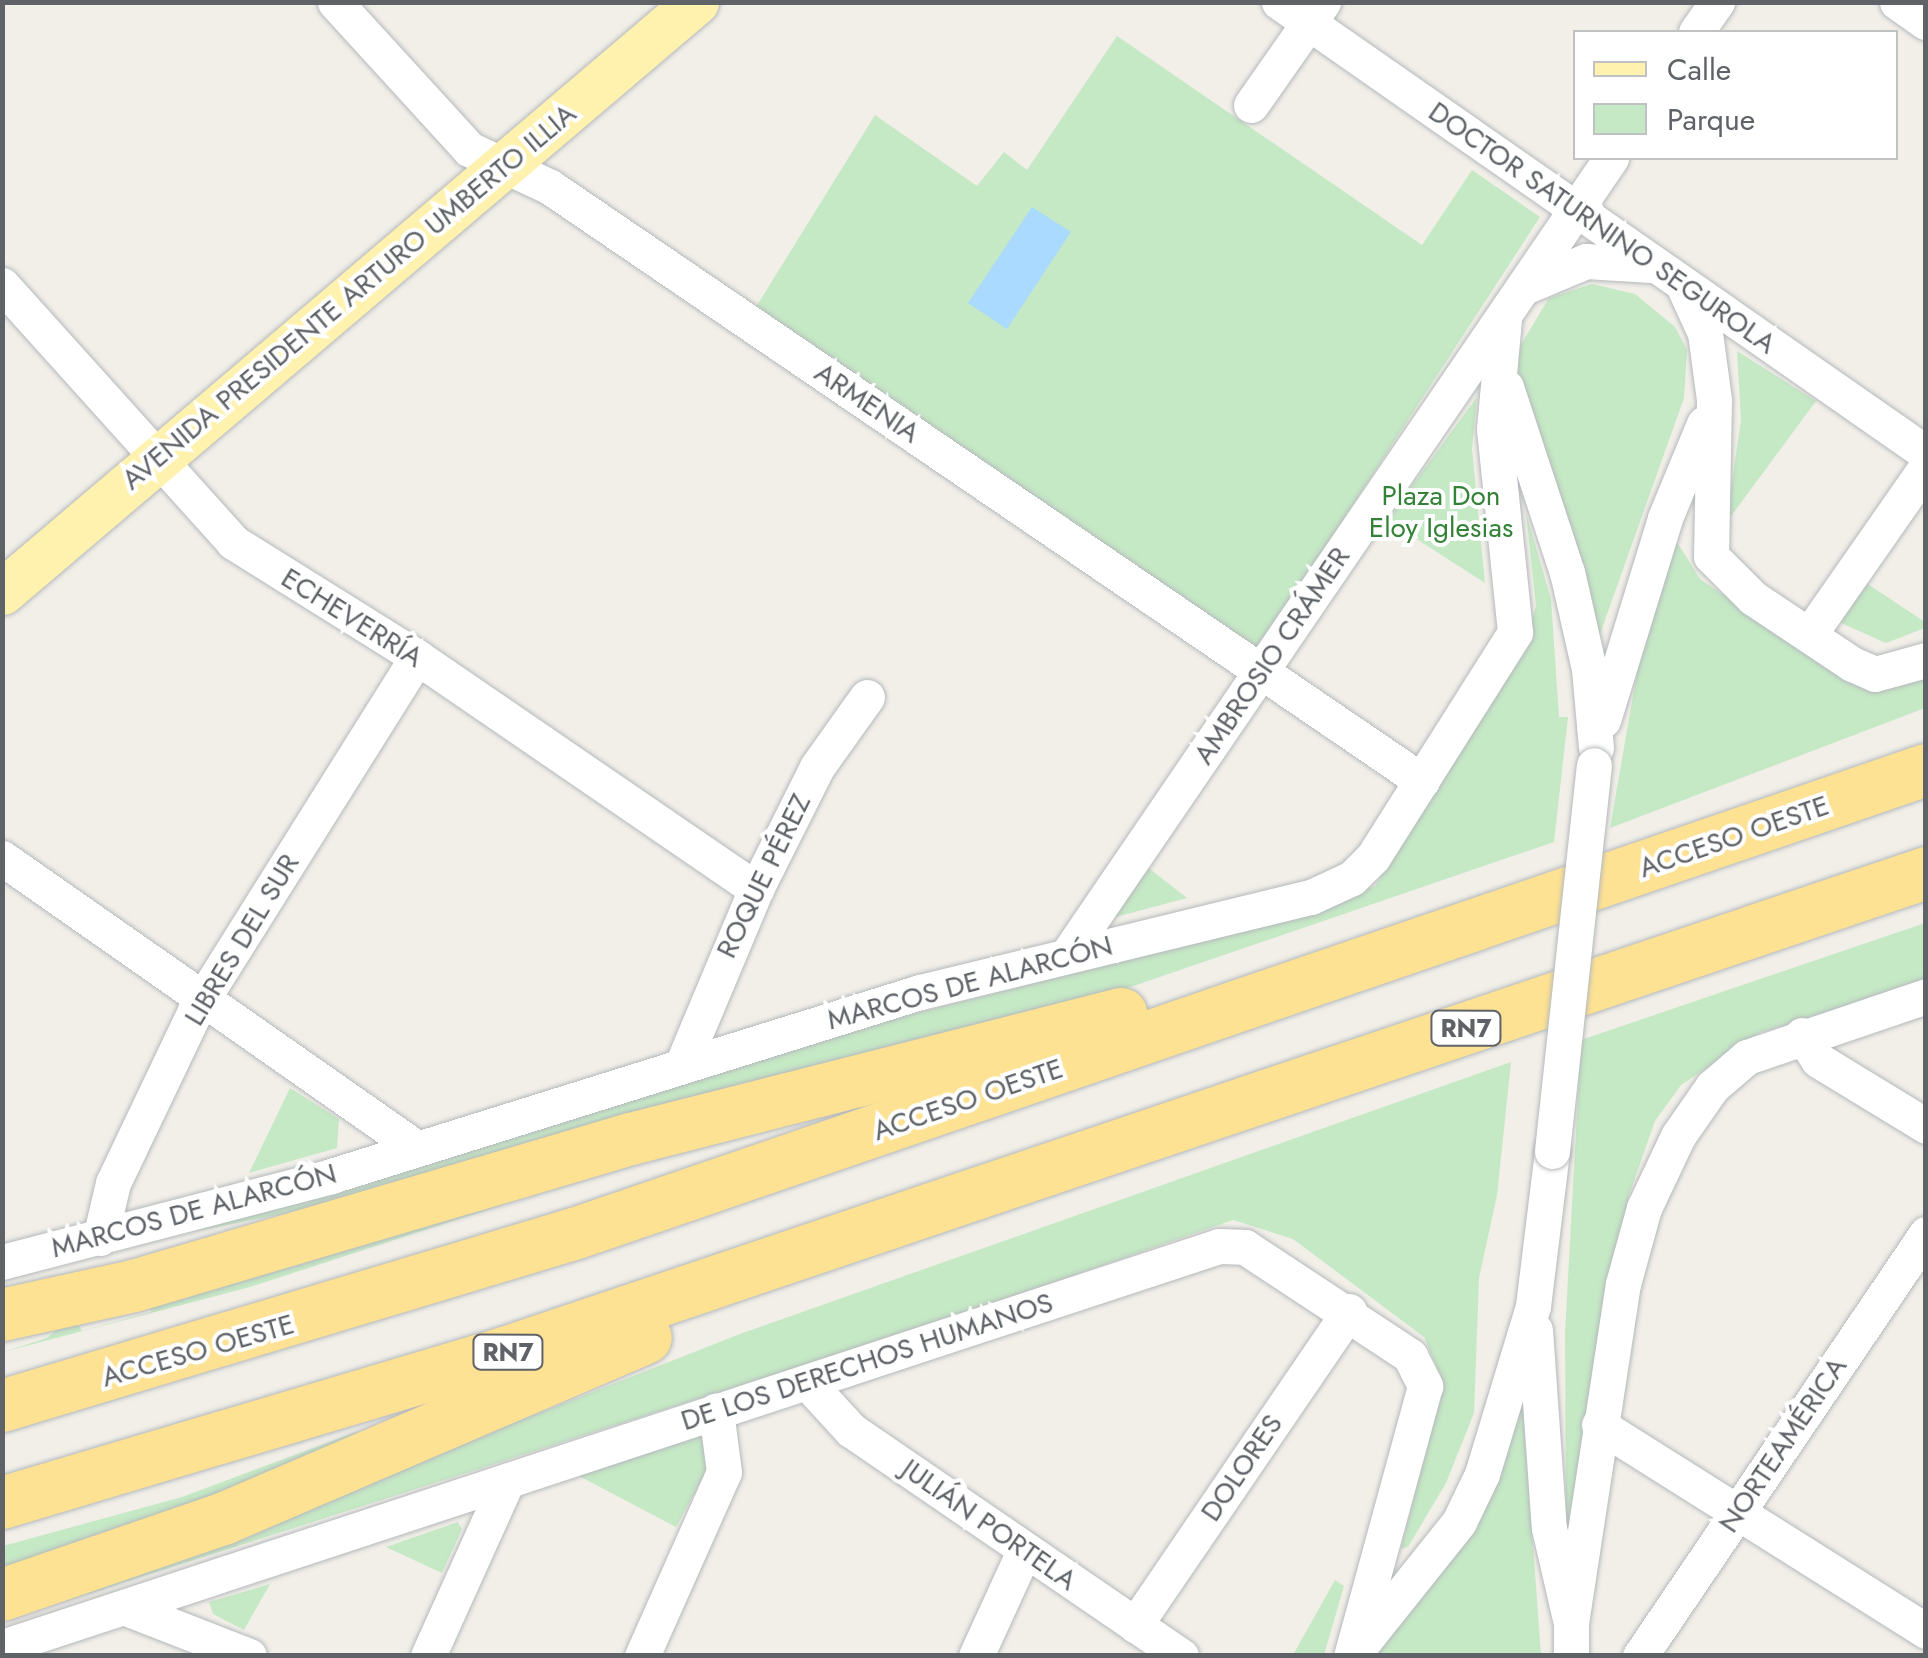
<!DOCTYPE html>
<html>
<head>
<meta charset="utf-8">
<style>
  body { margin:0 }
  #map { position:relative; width:1928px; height:1658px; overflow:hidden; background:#f1efe8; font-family:Jost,sans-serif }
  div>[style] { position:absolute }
  .green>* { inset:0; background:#c5e8c5 }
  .water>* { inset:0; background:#aadaff }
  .roads { filter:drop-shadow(0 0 2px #b5b8bc) drop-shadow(0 0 2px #b5b8bc) }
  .minor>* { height:35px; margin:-17.5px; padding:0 17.5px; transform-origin:17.5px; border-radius:17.5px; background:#fff }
  .major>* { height:45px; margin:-22.5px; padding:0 22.5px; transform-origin:22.5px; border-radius:22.5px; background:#fff2af }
  .highway>* { height:52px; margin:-26px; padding:0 26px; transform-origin:26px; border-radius:26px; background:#fde293 }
  .bridges { filter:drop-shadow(0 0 2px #b5b8bc) drop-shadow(0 0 2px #b5b8bc) }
  .minor-bridge>* { height:35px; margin:-17.5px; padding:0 17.5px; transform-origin:17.5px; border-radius:17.5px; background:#fff }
  span { translate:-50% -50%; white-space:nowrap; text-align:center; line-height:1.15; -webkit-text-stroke:8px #fff; paint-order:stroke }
  .shield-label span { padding:2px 8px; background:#fff; border:2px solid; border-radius:8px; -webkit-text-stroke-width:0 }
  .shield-label { font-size:25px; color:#5f6368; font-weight:700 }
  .street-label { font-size:28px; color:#5f6368 }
  .park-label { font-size:28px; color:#348238 }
  .frame { position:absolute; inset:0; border:5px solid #5f6368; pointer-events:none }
  .legend { position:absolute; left:1573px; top:30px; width:325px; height:130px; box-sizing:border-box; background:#fff; border:2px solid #bfc1c3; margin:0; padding:12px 18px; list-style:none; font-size:30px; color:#5f6368 }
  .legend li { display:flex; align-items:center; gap:20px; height:50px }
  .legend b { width:50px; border:2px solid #bfc1c3 }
</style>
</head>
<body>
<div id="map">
  <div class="green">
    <div style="clip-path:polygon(1117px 36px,1422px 245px,1472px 170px,1540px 217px,1256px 654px,756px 307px,875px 115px,977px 186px,1004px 152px,1027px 170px)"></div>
    <div style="clip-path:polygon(1592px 284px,1635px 294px,1675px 327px,1687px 350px,1684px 398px,1595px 648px,1511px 361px,1549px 298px)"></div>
    <div style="clip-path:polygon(1737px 351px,1816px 401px,1726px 523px,1741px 420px)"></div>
    <div style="clip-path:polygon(1477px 397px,1472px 449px,1485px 583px,1387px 520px)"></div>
    <div style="clip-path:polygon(1526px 513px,1551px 599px,1559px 717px,1568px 717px,1554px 842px,1107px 995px,420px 1186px,193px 1232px,905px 1016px,1269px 924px,1375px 886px,1526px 639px,1536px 606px)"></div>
    <div style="clip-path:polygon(1677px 542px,1700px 579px,1863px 689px,1925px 666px,1925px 708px,1610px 828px,1644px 633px)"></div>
    <div style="clip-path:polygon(1863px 581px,1925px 622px,1925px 628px,1886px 643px,1839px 622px)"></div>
    <div style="clip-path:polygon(1146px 866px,1187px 898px,1112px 918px)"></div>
    <div style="clip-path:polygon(1925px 923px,1925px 982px,1759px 1033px,1681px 1085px,1655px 1121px,1629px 1195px,1566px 1533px,1565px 1333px,1581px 1040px)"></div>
    <div style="clip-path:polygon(1511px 1062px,1497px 1195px,1479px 1278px,1474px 1413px,1446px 1483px,1408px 1547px,1401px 1549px,1443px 1382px,1424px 1337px,1293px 1239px,1233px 1220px,954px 1317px,3px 1621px,3px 1612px,100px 1586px,740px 1334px)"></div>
    <div style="clip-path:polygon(290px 1088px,339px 1119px,337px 1148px,249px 1173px)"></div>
    <div style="clip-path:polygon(535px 1194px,250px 1287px,3px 1352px,47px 1338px,73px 1316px,82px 1331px,151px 1312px,148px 1300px)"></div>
    <div style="clip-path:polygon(1521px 1380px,1541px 1655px,1376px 1656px,1497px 1484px)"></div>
    <div style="clip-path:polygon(356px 1432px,363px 1454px,3px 1586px,3px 1546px,182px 1497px)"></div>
    <div style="clip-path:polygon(703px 1434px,713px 1459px,676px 1527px,579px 1476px)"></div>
    <div style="clip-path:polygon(458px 1522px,462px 1529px,442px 1573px,386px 1547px)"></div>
    <div style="clip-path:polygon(1335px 1580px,1344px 1586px,1324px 1655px,1293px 1655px)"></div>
    <div style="clip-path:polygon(270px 1584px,244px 1630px,213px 1614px,209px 1602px)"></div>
  </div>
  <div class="water">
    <div style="clip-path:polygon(1032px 207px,1071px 232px,1007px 329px,968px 303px)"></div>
  </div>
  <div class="roads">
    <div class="minor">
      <div style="left:335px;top:2px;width:199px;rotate:47.6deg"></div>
      <div style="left:469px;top:149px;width:89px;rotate:25.1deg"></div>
      <div style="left:550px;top:187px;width:1055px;rotate:34.26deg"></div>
      <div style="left:1279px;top:2px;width:789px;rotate:34.88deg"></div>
      <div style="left:1897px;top:2px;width:35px;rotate:35deg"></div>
      <div style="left:1696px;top:32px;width:37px;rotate:-55deg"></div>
      <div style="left:1251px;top:105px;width:126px;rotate:-55deg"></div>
      <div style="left:2px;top:285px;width:346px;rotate:48deg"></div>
      <div style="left:233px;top:542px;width:217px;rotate:32deg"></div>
      <div style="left:417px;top:657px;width:411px;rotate:34.4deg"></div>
      <div style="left:1683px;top:285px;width:53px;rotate:65.4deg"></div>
      <div style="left:1705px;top:333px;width:68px;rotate:82.3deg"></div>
      <div style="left:1714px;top:400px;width:156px;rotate:91.1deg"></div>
      <div style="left:1711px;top:556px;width:59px;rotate:45deg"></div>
      <div style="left:1753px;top:598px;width:119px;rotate:33.7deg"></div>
      <div style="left:1852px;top:664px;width:25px;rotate:23deg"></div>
      <div style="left:1875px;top:674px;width:53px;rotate:-15.4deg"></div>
      <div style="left:1524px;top:287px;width:67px;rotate:-22.8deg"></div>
      <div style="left:1586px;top:261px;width:65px;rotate:3.5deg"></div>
      <div style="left:1506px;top:387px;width:195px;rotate:71.8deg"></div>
      <div style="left:1567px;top:572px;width:99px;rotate:77.2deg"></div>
      <div style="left:1589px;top:669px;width:79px;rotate:84.9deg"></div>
      <div style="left:1809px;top:635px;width:205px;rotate:-55.1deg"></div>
      <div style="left:1603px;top:720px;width:211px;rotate:-72.9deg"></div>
      <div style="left:1665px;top:518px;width:102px;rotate:-67.5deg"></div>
      <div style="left:2px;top:858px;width:504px;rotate:34.98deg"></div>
      <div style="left:1067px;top:955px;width:965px;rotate:-55.68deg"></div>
      <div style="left:1802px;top:1035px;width:30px;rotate:57deg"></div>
      <div style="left:1818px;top:1060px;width:127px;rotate:31.4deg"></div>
      <div style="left:682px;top:1065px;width:191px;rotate:-67.2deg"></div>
      <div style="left:756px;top:889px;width:136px;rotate:-63.4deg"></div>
      <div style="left:817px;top:767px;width:86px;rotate:-54.5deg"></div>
      <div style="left:100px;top:1238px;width:57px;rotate:-76.7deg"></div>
      <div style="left:113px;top:1183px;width:191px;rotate:-64.5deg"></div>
      <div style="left:195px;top:1011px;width:418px;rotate:-57.9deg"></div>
      <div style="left:2px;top:1262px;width:340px;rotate:-14.6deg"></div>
      <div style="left:331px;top:1176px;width:617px;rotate:-17.35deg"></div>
      <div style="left:920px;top:992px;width:402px;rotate:-13.7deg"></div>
      <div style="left:1311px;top:897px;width:45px;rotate:-24.9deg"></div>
      <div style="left:1352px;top:878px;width:30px;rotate:-45deg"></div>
      <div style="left:1373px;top:857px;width:266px;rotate:-57.7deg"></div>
      <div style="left:1515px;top:632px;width:204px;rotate:-95.9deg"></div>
      <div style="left:1494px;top:429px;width:109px;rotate:-84.8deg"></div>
      <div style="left:1535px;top:1330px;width:198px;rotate:86deg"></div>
      <div style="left:1549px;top:1528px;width:98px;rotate:77deg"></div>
      <div style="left:1571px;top:1623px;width:33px;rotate:90deg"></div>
      <div style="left:807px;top:1382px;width:65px;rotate:47.5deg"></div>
      <div style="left:851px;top:1430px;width:400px;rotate:34.4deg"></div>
      <div style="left:1599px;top:1425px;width:386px;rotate:32.2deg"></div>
      <div style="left:126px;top:1608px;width:132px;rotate:21.3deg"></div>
      <div style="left:1571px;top:1623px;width:343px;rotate:-81.3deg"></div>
      <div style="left:1623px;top:1284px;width:79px;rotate:-74.6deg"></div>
      <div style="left:1644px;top:1208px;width:80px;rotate:-64.7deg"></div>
      <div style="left:1678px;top:1136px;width:60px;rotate:-55.2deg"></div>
      <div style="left:1712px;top:1087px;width:46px;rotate:-40.6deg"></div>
      <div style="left:1747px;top:1057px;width:189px;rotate:-18.8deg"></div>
      <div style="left:1135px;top:1625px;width:380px;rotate:-55.7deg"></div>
      <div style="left:1360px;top:1646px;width:159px;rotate:-51.4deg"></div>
      <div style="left:1459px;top:1522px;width:53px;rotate:-64.4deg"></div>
      <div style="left:1482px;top:1474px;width:176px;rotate:-73.1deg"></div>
      <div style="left:1533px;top:1306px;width:156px;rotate:-83deg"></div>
      <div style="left:2px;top:1647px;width:1281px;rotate:-18.24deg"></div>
      <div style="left:1219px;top:1246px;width:26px;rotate:2deg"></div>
      <div style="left:1245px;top:1247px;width:198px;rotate:33.4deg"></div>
      <div style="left:1410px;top:1356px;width:34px;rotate:63deg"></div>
      <div style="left:1425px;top:1386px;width:280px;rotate:105.3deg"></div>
      <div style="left:428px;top:1656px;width:192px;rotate:-65.7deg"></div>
      <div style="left:642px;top:1656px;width:201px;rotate:-66deg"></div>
      <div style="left:724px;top:1472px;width:62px;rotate:-97.5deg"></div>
      <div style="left:976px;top:1656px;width:115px;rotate:-65.4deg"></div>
      <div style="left:1640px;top:1656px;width:510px;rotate:-55.87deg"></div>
    </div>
    <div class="major">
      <div style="left:2px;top:592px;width:911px;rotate:-40.37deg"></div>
    </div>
    <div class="highway">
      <div style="left:2px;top:1315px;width:135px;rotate:-12.4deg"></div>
      <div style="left:134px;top:1286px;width:518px;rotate:-16.48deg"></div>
      <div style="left:631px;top:1139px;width:506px;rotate:-14.31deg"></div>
      <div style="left:2px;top:1406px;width:600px;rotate:-16.74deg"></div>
      <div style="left:577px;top:1233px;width:1426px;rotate:-18.94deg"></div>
      <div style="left:2px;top:1503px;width:525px;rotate:-16.61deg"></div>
      <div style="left:505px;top:1353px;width:1500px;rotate:-18.66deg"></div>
      <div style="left:2px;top:1595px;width:234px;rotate:-19deg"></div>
      <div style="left:223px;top:1519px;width:460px;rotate:-23.2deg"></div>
    </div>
  </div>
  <div class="bridges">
    <div class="minor-bridge">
      <div style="left:1552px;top:1151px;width:388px;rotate:-83.8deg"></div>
    </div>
  </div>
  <div class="shield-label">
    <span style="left:1466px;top:1028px">RN7</span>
    <span style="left:508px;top:1352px">RN7</span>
  </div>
  <div class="street-label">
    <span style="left:1602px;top:228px;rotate:35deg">DOCTOR SATURNINO SEGUROLA</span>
    <span style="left:349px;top:297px;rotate:-40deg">AVENIDA PRESIDENTE ARTURO UMBERTO ILLIA</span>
    <span style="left:867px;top:403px;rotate:34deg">ARMENIA</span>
    <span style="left:352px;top:618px;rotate:32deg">ECHEVERRÍA</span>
    <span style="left:1272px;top:656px;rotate:-56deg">AMBROSIO CRÁMER</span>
    <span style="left:1734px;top:837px;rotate:-19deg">ACCESO OESTE</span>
    <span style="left:764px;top:876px;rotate:-64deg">ROQUE PÉREZ</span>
    <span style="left:242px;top:940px;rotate:-59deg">LIBRES DEL SUR</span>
    <span style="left:970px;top:983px;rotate:-15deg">MARCOS DE ALARCÓN</span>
    <span style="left:968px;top:1100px;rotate:-19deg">ACCESO OESTE</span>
    <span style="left:194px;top:1211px;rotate:-15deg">MARCOS DE ALARCÓN</span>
    <span style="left:198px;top:1351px;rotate:-16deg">ACCESO OESTE</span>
    <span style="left:867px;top:1362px;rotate:-18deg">DE LOS DERECHOS HUMANOS</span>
    <span style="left:1783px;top:1445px;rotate:-56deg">NORTEAMÉRICA</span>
    <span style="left:1242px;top:1468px;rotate:-56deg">DOLORES</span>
    <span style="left:989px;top:1525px;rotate:35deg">JULIÁN PORTELA</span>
  </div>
  <div class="park-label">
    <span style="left:1441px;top:512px">Plaza Don<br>Eloy Iglesias</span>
  </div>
  <div class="frame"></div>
  <ul class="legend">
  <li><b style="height:12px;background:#fff2af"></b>Calle</li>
  <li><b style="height:28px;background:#c5e8c5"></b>Parque</li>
  </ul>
</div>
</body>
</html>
